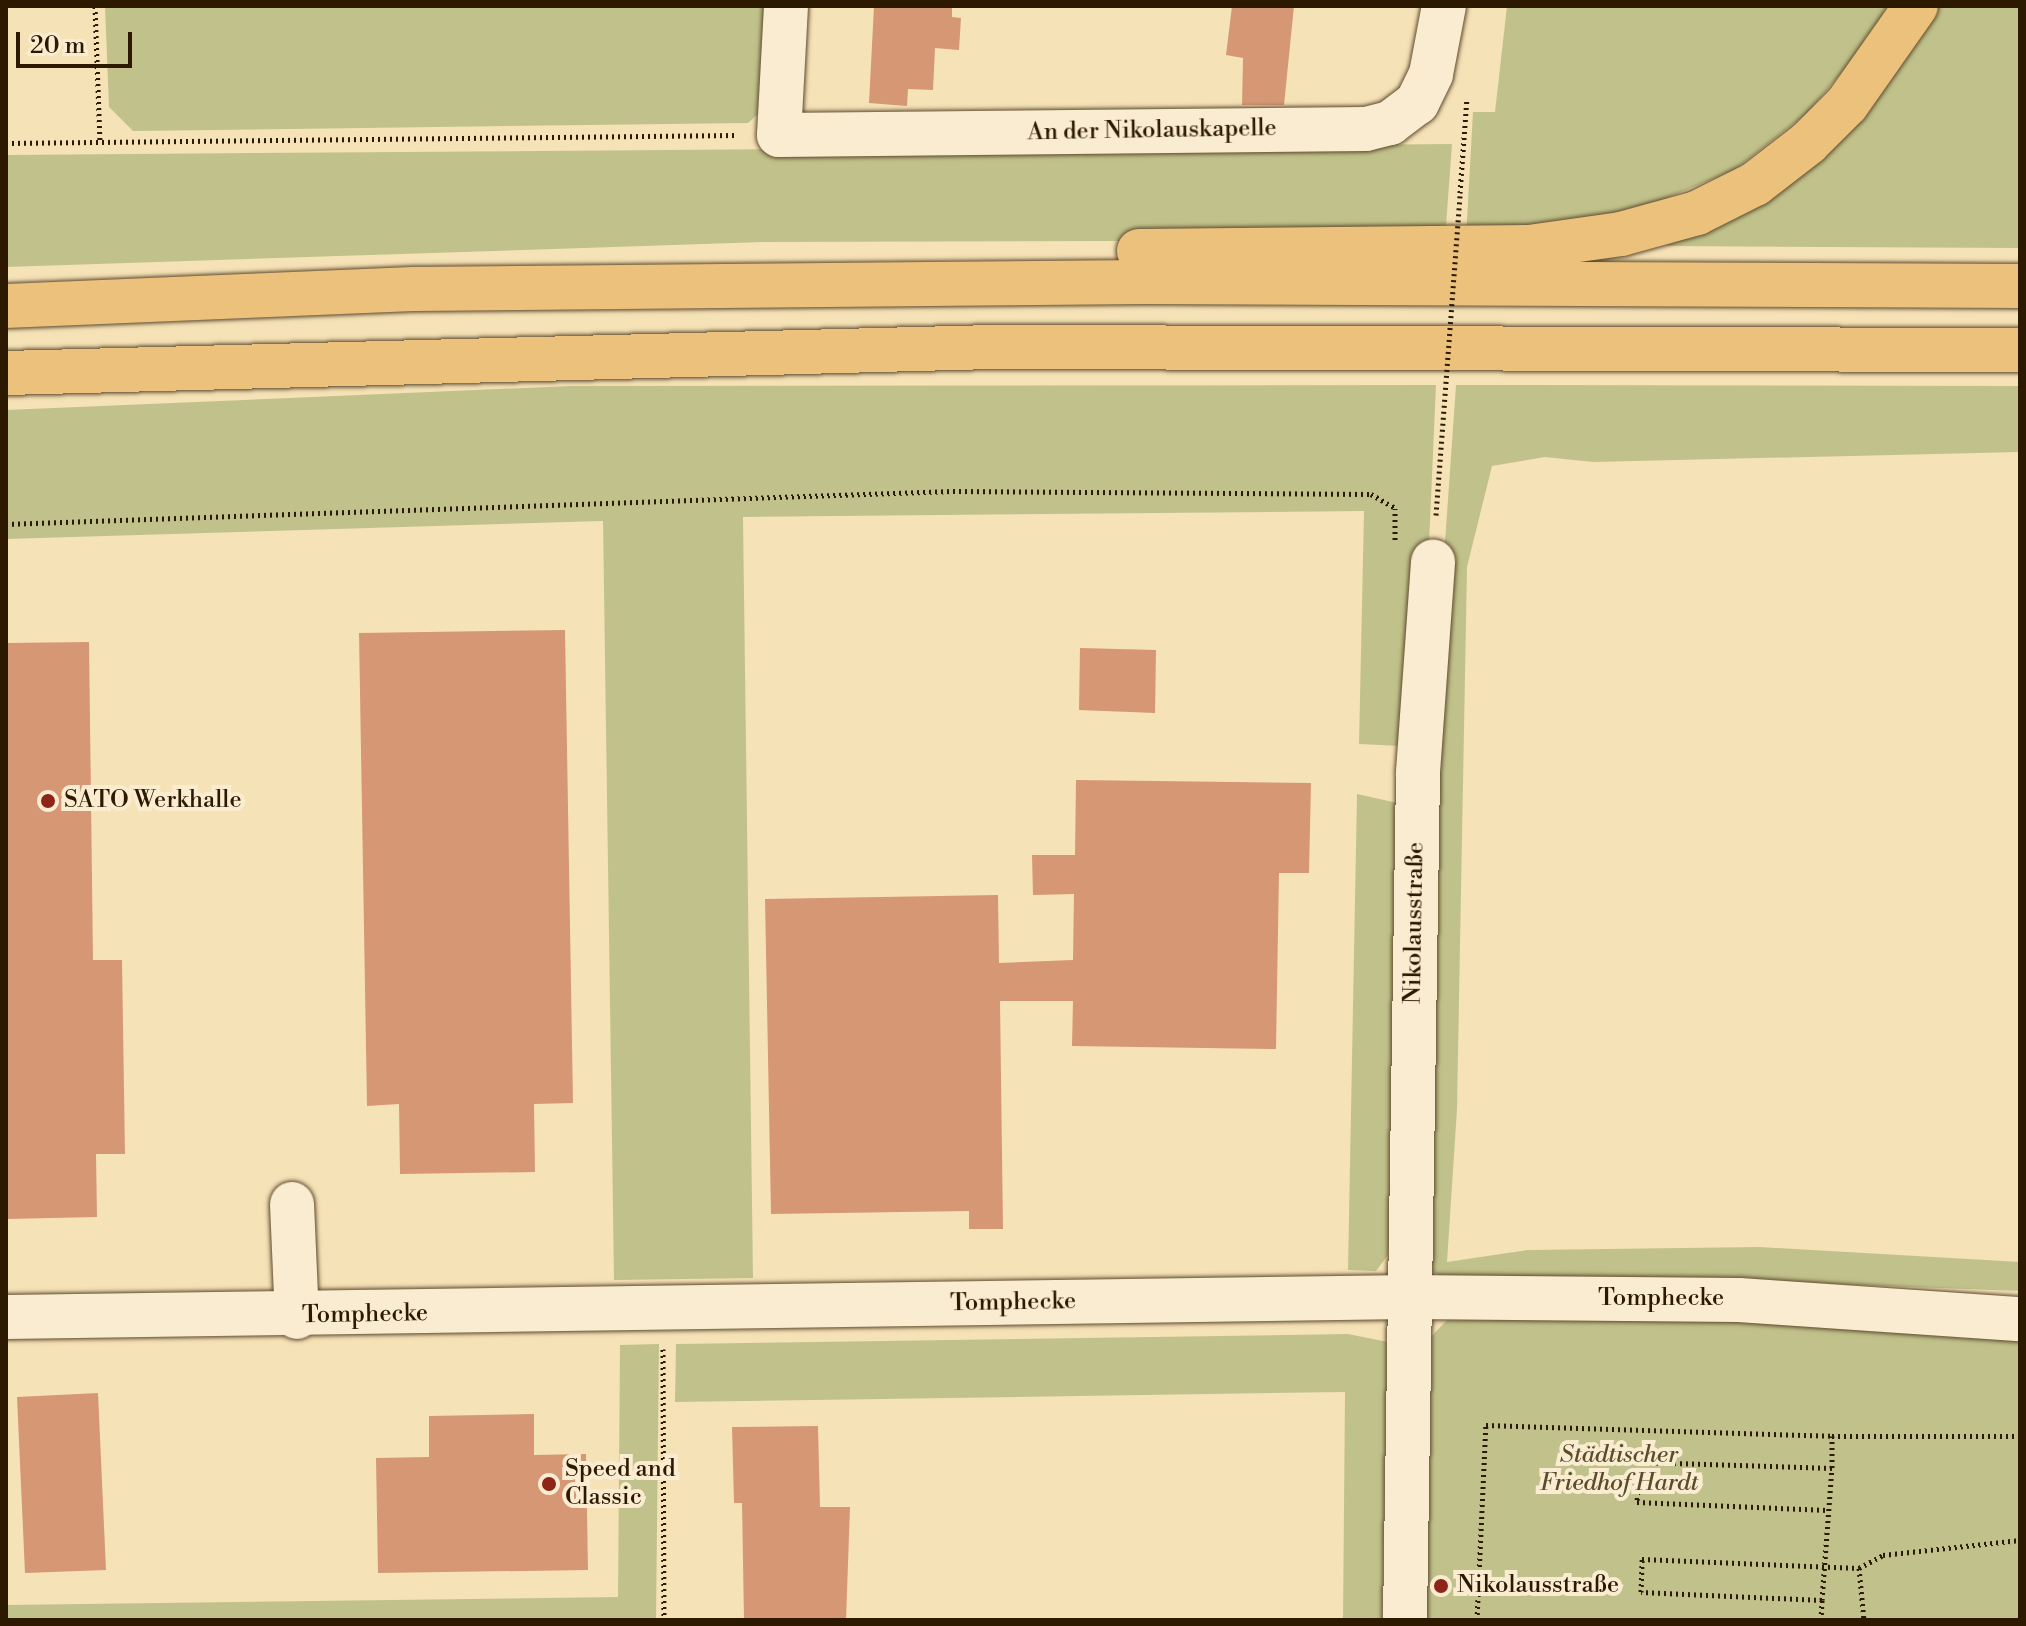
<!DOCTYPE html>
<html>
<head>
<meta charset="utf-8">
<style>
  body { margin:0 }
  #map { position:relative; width:2026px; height:1626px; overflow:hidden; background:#f6e2b7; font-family:"Libre Bodoni",serif }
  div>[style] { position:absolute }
  .green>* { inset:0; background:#c1c28b }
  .building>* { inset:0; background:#d69775 }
  .path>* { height:5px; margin-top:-2.5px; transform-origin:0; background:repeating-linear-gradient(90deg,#2c1900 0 2px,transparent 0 6px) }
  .roads { filter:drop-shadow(0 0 2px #5e4b2e) drop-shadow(0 0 2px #5e4b2e) }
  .minor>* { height:44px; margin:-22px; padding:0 22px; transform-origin:22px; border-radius:22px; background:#f9ecd0 }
  .highway>* { height:44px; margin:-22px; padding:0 22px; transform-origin:22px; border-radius:22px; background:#ebc17c }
  .path-bridge>* { height:5px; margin-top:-2.5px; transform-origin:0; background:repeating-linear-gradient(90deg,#2c1900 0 2px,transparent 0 6px) }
  .dots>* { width:22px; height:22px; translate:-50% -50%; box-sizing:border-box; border:4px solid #f9ecd0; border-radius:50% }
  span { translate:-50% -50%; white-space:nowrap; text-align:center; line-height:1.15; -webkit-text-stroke:8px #f9ecd0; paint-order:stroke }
  .street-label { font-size:24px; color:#2c1900 }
  .poi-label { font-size:24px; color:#2c1900 }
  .left { translate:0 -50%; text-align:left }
  .park-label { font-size:24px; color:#594c2a; font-style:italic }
  .frame { position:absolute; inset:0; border:8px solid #2c1900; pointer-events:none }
  .scale { position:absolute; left:16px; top:32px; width:116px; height:36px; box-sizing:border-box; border:4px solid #2c1900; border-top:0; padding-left:10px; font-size:24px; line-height:28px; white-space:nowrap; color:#2c1900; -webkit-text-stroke:6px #f9ecd0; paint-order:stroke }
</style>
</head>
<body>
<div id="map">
  <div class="green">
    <div style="clip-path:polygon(105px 6px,765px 6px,758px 114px,748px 123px,133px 131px,109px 107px)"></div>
    <div style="clip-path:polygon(1507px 6px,1887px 6px,1867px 43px,1806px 114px,1734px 170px,1613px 220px,1466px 238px,1473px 112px,1495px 112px)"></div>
    <div style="clip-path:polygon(1928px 6px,2020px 6px,2020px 248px,1666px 246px)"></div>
    <div style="clip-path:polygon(1452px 144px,1445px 240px,764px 242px,6px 267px,6px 155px)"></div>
    <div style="clip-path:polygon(1436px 385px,1421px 726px,1401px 746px,1359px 744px,1364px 511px,743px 517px,753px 1278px,614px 1280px,603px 521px,6px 539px,6px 410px,571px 386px)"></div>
    <div style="clip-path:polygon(1456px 385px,2020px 386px,2020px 452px,1593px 462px,1545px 457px,1492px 466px,1467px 567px,1457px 1109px,1447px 1262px,1528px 1250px,1760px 1247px,2020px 1262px,2020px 1291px,1639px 1277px,1448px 1280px,1430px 1270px,1439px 628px)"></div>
    <div style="clip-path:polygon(1357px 794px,1402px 804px,1392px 1184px,1388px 1255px,1376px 1271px,1348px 1270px)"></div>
    <div style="clip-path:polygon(1449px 1318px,1767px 1319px,2020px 1338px,2020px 1620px,1422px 1620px,1426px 1342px)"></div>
    <div style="clip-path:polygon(1348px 1334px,1388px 1342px,1382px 1620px,1343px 1620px,1345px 1392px,675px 1402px,676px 1344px)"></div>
    <div style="clip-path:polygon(659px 1344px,656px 1620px,6px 1620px,6px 1605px,618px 1597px,620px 1345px)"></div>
  </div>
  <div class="building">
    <div style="clip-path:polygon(874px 6px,952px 6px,952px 17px,961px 18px,959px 50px,935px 48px,933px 90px,908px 89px,907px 106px,869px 103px)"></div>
    <div style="clip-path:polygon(1232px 6px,1294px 6px,1284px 105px,1242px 105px,1243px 58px,1226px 55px)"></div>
    <div style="clip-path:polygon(565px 630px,573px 1103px,534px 1104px,535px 1172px,400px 1174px,399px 1104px,367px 1106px,359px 633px)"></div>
    <div style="clip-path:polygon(89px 642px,93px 960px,122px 960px,125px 1154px,96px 1154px,97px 1217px,6px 1219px,6px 643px)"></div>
    <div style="clip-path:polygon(1080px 648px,1156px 650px,1155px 713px,1079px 710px)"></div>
    <div style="clip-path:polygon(1076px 780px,1311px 783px,1309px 873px,1279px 873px,1276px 1049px,1072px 1046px,1073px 1001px,1000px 1001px,1003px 1229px,969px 1229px,969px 1211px,771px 1214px,765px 899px,998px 895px,999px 963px,1073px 960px,1074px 894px,1033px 895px,1032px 855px,1075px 855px)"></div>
    <div style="clip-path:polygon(98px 1393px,106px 1570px,25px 1573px,17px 1397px)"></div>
    <div style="clip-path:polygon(534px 1414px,534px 1455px,586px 1454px,588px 1570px,378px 1573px,376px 1458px,429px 1457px,429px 1416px)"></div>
    <div style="clip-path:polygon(818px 1426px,820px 1507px,850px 1507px,846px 1620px,744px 1620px,742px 1503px,734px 1503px,732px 1427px)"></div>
  </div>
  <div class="path">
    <div style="left:95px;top:6px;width:136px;rotate:87.9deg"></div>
    <div style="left:6px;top:143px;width:732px;rotate:-0.63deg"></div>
    <div style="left:1460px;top:193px;width:95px;rotate:-85.8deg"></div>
    <div style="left:6px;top:524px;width:948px;rotate:-2deg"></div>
    <div style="left:953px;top:491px;width:418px;rotate:0.4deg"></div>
    <div style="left:1371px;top:494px;width:28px;rotate:30deg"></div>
    <div style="left:1395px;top:508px;width:35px;rotate:90deg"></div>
    <div style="left:663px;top:1349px;width:271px;rotate:89.8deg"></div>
    <div style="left:1832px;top:1436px;width:188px"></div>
    <div style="left:1859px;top:1568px;width:27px;rotate:-28deg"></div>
    <div style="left:1883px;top:1555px;width:138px;rotate:-6.2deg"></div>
    <div style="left:1822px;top:1600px;width:132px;rotate:-85.7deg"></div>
    <div style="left:1477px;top:1620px;width:195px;rotate:-87.4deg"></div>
    <div style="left:1486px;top:1425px;width:346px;rotate:1.8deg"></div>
    <div style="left:1832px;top:1436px;width:32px;rotate:90deg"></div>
    <div style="left:1832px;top:1468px;width:192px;rotate:-178.2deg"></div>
    <div style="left:1640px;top:1462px;width:40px;rotate:94.3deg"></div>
    <div style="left:1637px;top:1502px;width:191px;rotate:2.4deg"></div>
    <div style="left:1821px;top:1620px;width:20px;rotate:-87deg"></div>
    <div style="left:1822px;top:1600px;width:181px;rotate:-177.5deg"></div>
    <div style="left:1641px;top:1592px;width:33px;rotate:-88deg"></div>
    <div style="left:1642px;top:1559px;width:217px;rotate:2.4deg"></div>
    <div style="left:1859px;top:1568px;width:52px;rotate:84.5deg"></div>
  </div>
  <div class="roads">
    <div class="minor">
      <div style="left:786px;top:6px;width:129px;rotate:93.1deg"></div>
      <div style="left:779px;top:135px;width:587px;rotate:-0.59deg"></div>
      <div style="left:1366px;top:129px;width:25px;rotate:-14deg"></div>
      <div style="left:1390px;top:123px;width:34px;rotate:-37deg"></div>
      <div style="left:1417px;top:103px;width:32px;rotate:-64deg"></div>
      <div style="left:1431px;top:74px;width:69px;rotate:-79.2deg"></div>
      <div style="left:292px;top:1204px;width:113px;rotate:87.5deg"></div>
      <div style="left:6px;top:1317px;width:1403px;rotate:-0.82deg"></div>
      <div style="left:1409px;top:1297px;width:330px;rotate:0.5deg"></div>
      <div style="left:1739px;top:1300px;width:282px;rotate:3.9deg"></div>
      <div style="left:1405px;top:1620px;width:848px;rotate:-89.12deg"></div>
      <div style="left:1418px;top:772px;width:211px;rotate:-85.9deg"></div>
    </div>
    <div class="highway">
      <div style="left:1139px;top:251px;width:390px;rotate:-0.6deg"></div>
      <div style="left:1529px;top:247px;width:93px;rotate:-8deg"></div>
      <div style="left:1621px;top:234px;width:79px;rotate:-15.4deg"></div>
      <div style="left:1697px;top:213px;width:65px;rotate:-26.6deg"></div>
      <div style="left:1755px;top:184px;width:67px;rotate:-37.7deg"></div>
      <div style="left:1808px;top:143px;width:55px;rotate:-45deg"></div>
      <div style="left:1847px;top:104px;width:120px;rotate:-54.9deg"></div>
      <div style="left:6px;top:306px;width:409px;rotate:-2.4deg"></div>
      <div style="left:415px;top:289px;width:730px;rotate:-0.55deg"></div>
      <div style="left:1145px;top:282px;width:875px;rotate:0.26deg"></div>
      <div style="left:6px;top:373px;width:987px;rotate:-1.51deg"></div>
      <div style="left:993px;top:347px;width:1027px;rotate:0.17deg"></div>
    </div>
  </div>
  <div class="path-bridge">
    <div style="left:1436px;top:515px;width:323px;rotate:-85.7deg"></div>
  </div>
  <div class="dots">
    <div style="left:48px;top:801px;background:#8f2418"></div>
    <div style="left:549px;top:1484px;background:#8f2418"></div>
    <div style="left:1441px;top:1586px;background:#8f2418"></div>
  </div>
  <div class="street-label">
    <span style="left:1152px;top:131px;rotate:-1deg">An der Nikolauskapelle</span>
    <span style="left:1415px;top:923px;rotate:-89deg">Nikolausstraße</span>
    <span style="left:1661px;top:1299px">Tomphecke</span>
    <span style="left:1013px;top:1303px;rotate:-1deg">Tomphecke</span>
    <span style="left:365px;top:1315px;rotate:-1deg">Tomphecke</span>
  </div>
  <div class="poi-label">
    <span class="left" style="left:64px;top:801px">SATO Werkhalle</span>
    <span class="left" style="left:565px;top:1484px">Speed and<br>Classic</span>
    <span class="left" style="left:1457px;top:1586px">Nikolausstraße</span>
  </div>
  <div class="park-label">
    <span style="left:1619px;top:1470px">Städtischer<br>Friedhof Hardt</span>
  </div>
  <div class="frame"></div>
  <div class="scale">20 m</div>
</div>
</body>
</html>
